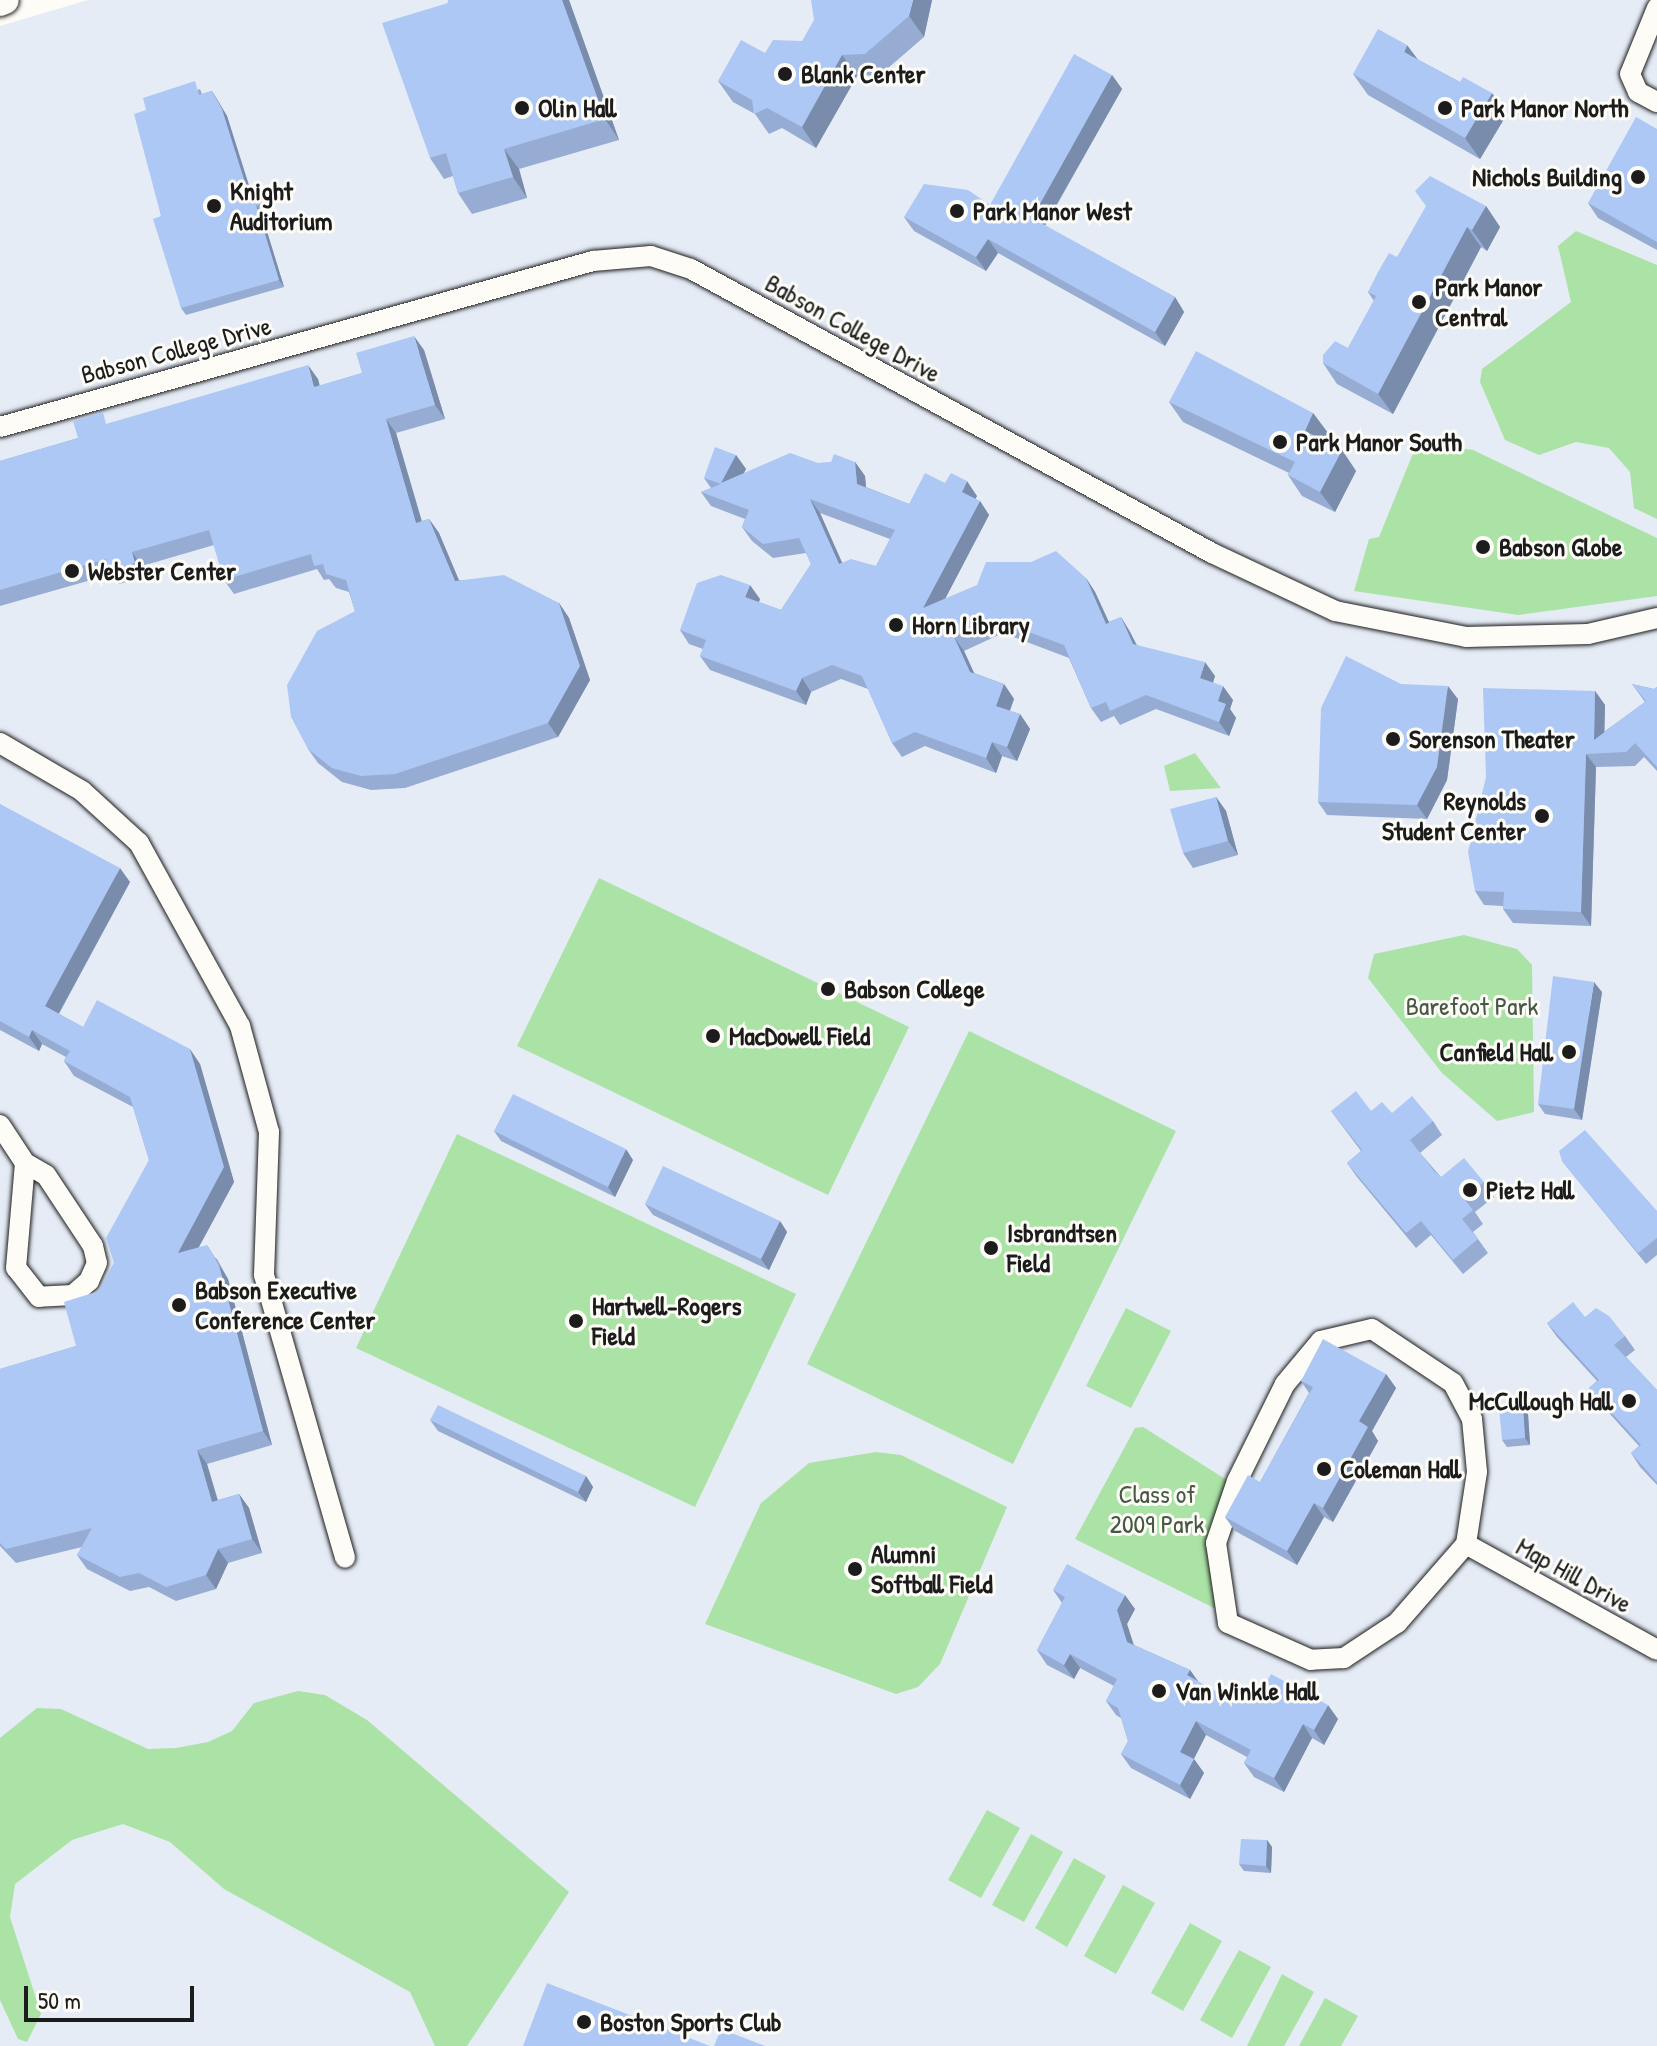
<!DOCTYPE html>
<html>
<head>
<meta charset="utf-8">
<style>
  body { margin:0 }
  #map { position:relative; width:1657px; height:2046px; overflow:hidden; background:#fdfcf7; font-family:"Patrick Hand",sans-serif }
  div>[style] { position:absolute }
  .built>* { inset:0; background:#e5ecf6 }
  .green>* { inset:0; background:#abe3a6 }
  .roads { filter:drop-shadow(0 0 2px #1c1c1c) drop-shadow(0 0 2px #1c1c1c) }
  .minor>* { height:20px; margin:-10px; padding:0 10px; transform-origin:10px; border-radius:10px; background:#fdfcf7 }
  .secondary>* { height:28px; margin:-14px; padding:0 14px; transform-origin:14px; border-radius:14px; background:#fdfcf7 }
  .wall>* { inset:0; background:#96acd3 }
  .shaded-wall>* { inset:0; background:#7a8cac }
  .building>* { inset:0; background:#aec8f5 }
  .dots>* { width:22px; height:22px; translate:-50% -50%; box-sizing:border-box; border:4px solid #fdfcf7; border-radius:50% }
  span { translate:-50% -50%; white-space:nowrap; text-align:center; line-height:1.15; -webkit-text-stroke:6px #fdfcf7; paint-order:stroke }
  .poi-label { font-size:26px; color:#1c1c1c; font-weight:700 }
  .left { translate:0 -50%; text-align:left }
  .right { translate:-100% -50%; text-align:right }
  .street-label { font-size:26px; color:#1c1c1c }
  .park-label { font-size:26px; color:#475845 }
  .scale { position:absolute; left:24px; top:1986px; width:170px; height:36px; box-sizing:border-box; border:4px solid #1c1c1c; border-top:0; padding-left:10px; font-size:24px; line-height:28px; white-space:nowrap; color:#1c1c1c; -webkit-text-stroke:6px #fdfcf7; paint-order:stroke }
</style>
</head>
<body>
<div id="map">
  <div class="built">
    <div style="clip-path:polygon(88px 0,1657px 0,1657px 2046px,0 2046px,0 26px)"></div>
  </div>
  <div class="green">
    <div style="clip-path:polygon(1576px 231px,1657px 265px,1657px 519px,1634px 508px,1630px 472px,1609px 448px,1576px 442px,1539px 455px,1505px 440px,1480px 382px,1482px 369px,1571px 302px,1558px 246px)"></div>
    <div style="clip-path:polygon(1418px 441px,1473px 450px,1657px 538px,1657px 596px,1518px 615px,1354px 591px,1369px 539px,1379px 537px)"></div>
    <div style="clip-path:polygon(1195px 753px,1221px 788px,1170px 791px,1164px 766px)"></div>
    <div style="clip-path:polygon(599px 878px,909px 1027px,828px 1195px,517px 1046px)"></div>
    <div style="clip-path:polygon(1464px 935px,1517px 949px,1532px 965px,1534px 1112px,1497px 1121px,1442px 1073px,1368px 978px,1374px 954px)"></div>
    <div style="clip-path:polygon(969px 1031px,1176px 1131px,1013px 1464px,807px 1364px)"></div>
    <div style="clip-path:polygon(457px 1134px,796px 1294px,695px 1507px,356px 1348px)"></div>
    <div style="clip-path:polygon(1126px 1308px,1171px 1331px,1131px 1408px,1086px 1386px)"></div>
    <div style="clip-path:polygon(1143px 1427px,1230px 1482px,1220px 1611px,1075px 1539px,1135px 1428px)"></div>
    <div style="clip-path:polygon(876px 1452px,901px 1455px,1007px 1507px,940px 1664px,918px 1687px,896px 1694px,705px 1624px,761px 1503px,809px 1463px)"></div>
    <div style="clip-path:polygon(298px 1691px,325px 1695px,367px 1720px,569px 1892px,467px 2046px,435px 2046px,410px 1992px,224px 1889px,170px 1842px,123px 1824px,72px 1840px,15px 1884px,10px 1917px,41px 2014px,27px 2042px,18px 2039px,0 2000px,0 1738px,37px 1708px,61px 1709px,148px 1749px,176px 1748px,208px 1742px,232px 1731px,254px 1703px)"></div>
    <div style="clip-path:polygon(987px 1810px,1020px 1828px,981px 1898px,948px 1880px)"></div>
    <div style="clip-path:polygon(1031px 1834px,1063px 1852px,1024px 1922px,992px 1905px)"></div>
    <div style="clip-path:polygon(1074px 1858px,1106px 1876px,1067px 1947px,1035px 1928px)"></div>
    <div style="clip-path:polygon(1123px 1885px,1155px 1903px,1116px 1974px,1084px 1956px)"></div>
    <div style="clip-path:polygon(1190px 1923px,1222px 1941px,1183px 2011px,1151px 1993px)"></div>
    <div style="clip-path:polygon(1239px 1950px,1271px 1967px,1232px 2038px,1200px 2020px)"></div>
    <div style="clip-path:polygon(1282px 1974px,1314px 1992px,1284px 2046px,1247px 2046px)"></div>
    <div style="clip-path:polygon(1325px 1998px,1358px 2016px,1341px 2046px,1299px 2046px)"></div>
  </div>
  <div class="roads">
    <div class="minor">
      <div style="left:1657px;top:8px;width:71px;rotate:112.2deg"></div>
      <div style="left:1630px;top:74px;width:20px;rotate:66deg"></div>
      <div style="left:1638px;top:92px;width:21px;rotate:28deg"></div>
      <div style="left:0;top:427px;width:616px;rotate:-15.64deg"></div>
      <div style="left:593px;top:261px;width:58px;rotate:-4.9deg"></div>
      <div style="left:651px;top:256px;width:42px;rotate:18deg"></div>
      <div style="left:691px;top:269px;width:593px;rotate:28.6deg"></div>
      <div style="left:1212px;top:553px;width:136px;rotate:25.2deg"></div>
      <div style="left:1335px;top:611px;width:134px;rotate:11.2deg"></div>
      <div style="left:1466px;top:637px;width:122px;rotate:-1.4deg"></div>
      <div style="left:1588px;top:634px;width:71px;rotate:-13.1deg"></div>
      <div style="left:0;top:743px;width:95px;rotate:30.3deg"></div>
      <div style="left:82px;top:791px;width:77px;rotate:42.4deg"></div>
      <div style="left:139px;top:843px;width:209px;rotate:61.1deg"></div>
      <div style="left:240px;top:1026px;width:110px;rotate:74.7deg"></div>
      <div style="left:269px;top:1132px;width:143px;rotate:92deg"></div>
      <div style="left:264px;top:1275px;width:294px;rotate:74deg"></div>
      <div style="left:0;top:1125px;width:45px;rotate:56.7deg"></div>
      <div style="left:25px;top:1163px;width:24px;rotate:30deg"></div>
      <div style="left:46px;top:1175px;width:85px;rotate:56.5deg"></div>
      <div style="left:93px;top:1246px;width:17px;rotate:77deg"></div>
      <div style="left:97px;top:1263px;width:20px;rotate:114deg"></div>
      <div style="left:89px;top:1281px;width:21px;rotate:139deg"></div>
      <div style="left:73px;top:1295px;width:34px;rotate:177deg"></div>
      <div style="left:39px;top:1297px;width:37px;rotate:-128deg"></div>
      <div style="left:16px;top:1268px;width:105px;rotate:-85.1deg"></div>
      <div style="left:1372px;top:1329px;width:97px;rotate:33.7deg"></div>
      <div style="left:1453px;top:1383px;width:41px;rotate:62.2deg"></div>
      <div style="left:1472px;top:1419px;width:53px;rotate:84.6deg"></div>
      <div style="left:1477px;top:1472px;width:73px;rotate:98.7deg"></div>
      <div style="left:1466px;top:1544px;width:105px;rotate:131.1deg"></div>
      <div style="left:1397px;top:1623px;width:64px;rotate:146.6deg"></div>
      <div style="left:1344px;top:1658px;width:33px;rotate:177deg"></div>
      <div style="left:1311px;top:1660px;width:91px;rotate:-156deg"></div>
      <div style="left:1228px;top:1623px;width:81px;rotate:-98.5deg"></div>
      <div style="left:1216px;top:1543px;width:65px;rotate:-71.3deg"></div>
      <div style="left:1237px;top:1481px;width:108px;rotate:-63.7deg"></div>
      <div style="left:1285px;top:1384px;width:56px;rotate:-50.1deg"></div>
      <div style="left:1321px;top:1341px;width:52px;rotate:-13.2deg"></div>
      <div style="left:1466px;top:1544px;width:218px;rotate:29deg"></div>
    </div>
    <div class="secondary">
      <div style="left:0;top:2px;width:5px;rotate:-22deg"></div>
    </div>
  </div>
  <div class="wall">
    <div style="clip-path:polygon(448px 0,569px 0,619px 140px,519px 169px,527px 198px,472px 214px,458px 193px,453px 176px,444px 179px,430px 158px)"></div>
    <div style="clip-path:polygon(932px 0,924px 37px,880px 75px,857px 76px,816px 148px,782px 128px,769px 134px,755px 114px,733px 102px,718px 81px,765px 53px)"></div>
    <div style="clip-path:polygon(1417px 59px,1460px 82px,1507px 114px,1480px 159px,1368px 95px,1353px 74px)"></div>
    <div style="clip-path:polygon(1112px 75px,1122px 89px,1045px 226px,1175px 297px,1184px 312px,1165px 346px,998px 253px,986px 271px,914px 231px,904px 217px,990px 205px)"></div>
    <div style="clip-path:polygon(200px 89px,202px 94px,212px 91px,227px 116px,250px 188px,259px 186px,264px 193px,269px 209px,261px 212px,284px 287px,186px 315px,181px 308px,161px 216px,146px 110px)"></div>
    <div style="clip-path:polygon(1657px 129px,1657px 250px,1598px 218px,1588px 203px)"></div>
    <div style="clip-path:polygon(1486px 206px,1500px 227px,1487px 251px,1481px 247px,1393px 414px,1337px 384px,1323px 363px,1348px 348px,1374px 301px,1368px 292px,1397px 257px)"></div>
    <div style="clip-path:polygon(424px 350px,445px 419px,396px 433px,422px 521px,429px 519px,439px 533px,459px 580px,559px 603px,569px 618px,590px 680px,558px 737px,405px 788px,371px 790px,342px 782px,318px 763px,308px 749px,355px 611px,349px 592px,336px 588px,329px 579px,324px 580px,317px 569px,234px 594px,224px 580px,214px 545px,142px 566px,145px 577px,119px 584px,112px 574px,0 606px,0 461px,78px 438px,110px 423px,318px 379px,319px 386px,362px 373px)"></div>
    <div style="clip-path:polygon(1169px 402px,1313px 413px,1328px 433px,1324px 441px,1342px 450px,1356px 471px,1335px 512px,1302px 496px,1288px 475px,1289px 473px,1183px 422px)"></div>
    <div style="clip-path:polygon(evenodd,736px 455px,746px 469px,743px 473px,818px 463px,855px 462px,865px 476px,866px 487px,909px 504px,945px 483px,977px 496px,975px 499px,980px 501px,989px 515px,945px 599px,1086px 578px,1095px 592px,1109px 622px,1121px 617px,1130px 632px,1137px 645px,1215px 676px,1213px 682px,1233px 700px,1230px 709px,1236px 718px,1229px 736px,1156px 709px,1120px 725px,1114px 716px,1101px 722px,1091px 708px,1069px 658px,1003px 633px,964px 651px,974px 673px,1004px 684px,1014px 699px,1010px 711px,1020px 714px,1030px 729px,1017px 761px,1002px 756px,996px 773px,925px 746px,902px 757px,892px 743px,868px 689px,841px 679px,811px 692px,806px 705px,710px 670px,700px 656px,703px 649px,689px 644px,680px 630px,760px 599px,759px 602px,781px 610px,811px 564px,806px 553px,773px 558px,752px 541px,742px 527px,745px 519px,711px 506px,701px 492px,711px 488px,704px 478px,736px 455px,820px 513px,890px 539px,876px 566px,842px 563px,820px 513px)"></div>
    <div style="clip-path:polygon(1401px 684px,1458px 699px,1447px 780px,1427px 819px,1327px 815px,1318px 802px)"></div>
    <div style="clip-path:polygon(1632px 684px,1654px 689px,1657px 687px,1657px 771px,1644px 757px,1635px 766px,1596px 767px,1591px 926px,1513px 923px,1503px 909px,1503px 906px,1484px 905px,1475px 891px,1595px 691px,1605px 705px,1604px 732px,1645px 702px)"></div>
    <div style="clip-path:polygon(1216px 797px,1226px 811px,1238px 855px,1193px 868px,1183px 853px)"></div>
    <div style="clip-path:polygon(0 804px,130px 882px,59px 1014px,83px 1027px,200px 1064px,234px 1182px,199px 1247px,217px 1259px,228px 1279px,272px 1445px,207px 1464px,218px 1500px,239px 1494px,249px 1508px,262px 1553px,228px 1563px,216px 1589px,176px 1601px,149px 1587px,130px 1591px,87px 1569px,77px 1555px,82px 1547px,16px 1563px,0 1546px,0 1369px,76px 1346px,99px 1291px,114px 1263px,149px 1160px,133px 1107px,74px 1076px,64px 1061px,66px 1057px,42px 1044px,39px 1051px,0 1030px)"></div>
    <div style="clip-path:polygon(1602px 992px,1582px 1120px,1545px 1114px,1538px 1104px)"></div>
    <div style="clip-path:polygon(1331px 1111px,1371px 1111px,1433px 1121px,1442px 1135px,1420px 1153px,1441px 1177px,1484px 1182px,1494px 1197px,1475px 1212px,1483px 1224px,1473px 1232px,1488px 1253px,1463px 1274px,1431px 1235px,1416px 1248px,1357px 1177px,1347px 1163px,1361px 1151px)"></div>
    <div style="clip-path:polygon(494px 1131px,633px 1160px,615px 1197px,501px 1141px)"></div>
    <div style="clip-path:polygon(1562px 1161px,1657px 1211px,1657px 1255px,1646px 1264px)"></div>
    <div style="clip-path:polygon(645px 1204px,780px 1221px,787px 1232px,769px 1270px,653px 1215px)"></div>
    <div style="clip-path:polygon(1585px 1317px,1625px 1336px,1635px 1350px,1626px 1357px,1657px 1390px,1657px 1485px,1640px 1467px,1631px 1453px,1639px 1446px,1599px 1402px,1589px 1388px,1597px 1381px,1557px 1337px,1547px 1323px)"></div>
    <div style="clip-path:polygon(1386px 1374px,1396px 1388px,1372px 1431px,1378px 1441px,1333px 1522px,1324px 1517px,1297px 1565px,1235px 1531px,1225px 1517px,1260px 1482px,1309px 1393px,1301px 1381px)"></div>
    <div style="clip-path:polygon(1523px 1407px,1528px 1414px,1530px 1445px,1507px 1447px,1502px 1440px)"></div>
    <div style="clip-path:polygon(430px 1420px,586px 1476px,593px 1487px,586px 1502px,438px 1431px)"></div>
    <div style="clip-path:polygon(1053px 1590px,1135px 1609px,1127px 1624px,1134px 1645px,1190px 1670px,1198px 1682px,1228px 1698px,1338px 1719px,1324px 1745px,1312px 1738px,1284px 1792px,1254px 1777px,1244px 1763px,1247px 1757px,1206px 1735px,1194px 1759px,1204px 1773px,1190px 1799px,1131px 1768px,1121px 1754px,1128px 1741px,1121px 1718px,1116px 1715px,1106px 1701px,1114px 1686px,1080px 1668px,1074px 1679px,1047px 1665px,1037px 1650px,1062px 1603px)"></div>
    <div style="clip-path:polygon(1267px 1840px,1272px 1847px,1271px 1873px,1244px 1871px,1239px 1864px)"></div>
  </div>
  <div class="shaded-wall">
    <div style="clip-path:polygon(562px 0,569px 0,619px 140px,605px 119px)"></div>
    <div style="clip-path:polygon(913px 0,932px 0,924px 37px,909px 16px)"></div>
    <div style="clip-path:polygon(1407px 45px,1422px 65px,1404px 52px)"></div>
    <div style="clip-path:polygon(842px 55px,857px 76px,816px 148px,802px 127px)"></div>
    <div style="clip-path:polygon(1112px 75px,1122px 89px,1041px 232px,1032px 218px)"></div>
    <div style="clip-path:polygon(212px 91px,227px 116px,252px 196px,247px 189px)"></div>
    <div style="clip-path:polygon(1492px 93px,1507px 114px,1480px 159px,1465px 138px)"></div>
    <div style="clip-path:polygon(504px 149px,519px 169px,527px 198px,513px 177px)"></div>
    <div style="clip-path:polygon(259px 186px,264px 193px,269px 209px,264px 202px)"></div>
    <div style="clip-path:polygon(256px 205px,261px 212px,284px 287px,279px 280px)"></div>
    <div style="clip-path:polygon(1486px 206px,1500px 227px,1487px 251px,1472px 230px)"></div>
    <div style="clip-path:polygon(1467px 227px,1481px 247px,1393px 414px,1378px 394px)"></div>
    <div style="clip-path:polygon(988px 239px,998px 253px,986px 271px,976px 257px)"></div>
    <div style="clip-path:polygon(1175px 297px,1184px 312px,1165px 346px,1155px 332px)"></div>
    <div style="clip-path:polygon(414px 336px,424px 350px,445px 419px,435px 405px)"></div>
    <div style="clip-path:polygon(308px 365px,318px 379px,324px 402px,314px 387px)"></div>
    <div style="clip-path:polygon(1313px 413px,1328px 433px,1320px 451px,1305px 431px)"></div>
    <div style="clip-path:polygon(386px 419px,396px 433px,426px 537px,416px 523px)"></div>
    <div style="clip-path:polygon(1342px 450px,1356px 471px,1335px 512px,1320px 492px)"></div>
    <div style="clip-path:polygon(736px 455px,746px 469px,731px 497px,721px 483px)"></div>
    <div style="clip-path:polygon(855px 462px,865px 476px,867px 498px,857px 484px)"></div>
    <div style="clip-path:polygon(967px 481px,977px 496px,972px 506px,962px 492px)"></div>
    <div style="clip-path:polygon(810px 499px,820px 513px,849px 578px,839px 564px)"></div>
    <div style="clip-path:polygon(980px 501px,989px 515px,933px 622px,923px 608px)"></div>
    <div style="clip-path:polygon(429px 519px,439px 533px,465px 595px,455px 581px)"></div>
    <div style="clip-path:polygon(132px 552px,142px 566px,145px 577px,135px 563px)"></div>
    <div style="clip-path:polygon(1086px 578px,1095px 592px,1116px 638px,1106px 624px)"></div>
    <div style="clip-path:polygon(750px 585px,760px 599px,755px 611px,745px 597px)"></div>
    <div style="clip-path:polygon(559px 603px,569px 618px,590px 680px,558px 737px,548px 723px)"></div>
    <div style="clip-path:polygon(1121px 617px,1130px 632px,1143px 659px,1133px 644px)"></div>
    <div style="clip-path:polygon(954px 637px,964px 651px,980px 686px,970px 672px)"></div>
    <div style="clip-path:polygon(1205px 662px,1215px 676px,1210px 692px,1200px 678px)"></div>
    <div style="clip-path:polygon(802px 678px,811px 692px,806px 705px,796px 691px)"></div>
    <div style="clip-path:polygon(1004px 684px,1014px 699px,1006px 720px,996px 706px)"></div>
    <div style="clip-path:polygon(1223px 686px,1233px 700px,1230px 709px,1236px 718px,1229px 736px,1219px 722px,1218px 701px)"></div>
    <div style="clip-path:polygon(1448px 686px,1458px 699px,1447px 780px,1427px 819px,1417px 805px)"></div>
    <div style="clip-path:polygon(1595px 691px,1605px 705px,1604px 754px,1594px 740px)"></div>
    <div style="clip-path:polygon(1020px 714px,1030px 729px,1017px 761px,1007px 747px)"></div>
    <div style="clip-path:polygon(992px 742px,1002px 756px,996px 773px,986px 758px)"></div>
    <div style="clip-path:polygon(1586px 754px,1596px 767px,1591px 926px,1581px 912px)"></div>
    <div style="clip-path:polygon(1216px 797px,1226px 811px,1238px 855px,1228px 841px)"></div>
    <div style="clip-path:polygon(120px 868px,130px 882px,55px 1020px,45px 1006px)"></div>
    <div style="clip-path:polygon(1594px 982px,1602px 992px,1582px 1120px,1574px 1109px)"></div>
    <div style="clip-path:polygon(32px 1030px,42px 1044px,39px 1051px,29px 1037px)"></div>
    <div style="clip-path:polygon(190px 1049px,200px 1064px,234px 1182px,188px 1267px,178px 1253px)"></div>
    <div style="clip-path:polygon(626px 1149px,633px 1160px,615px 1197px,608px 1187px)"></div>
    <div style="clip-path:polygon(780px 1221px,787px 1232px,769px 1270px,761px 1259px)"></div>
    <div style="clip-path:polygon(207px 1245px,228px 1279px,272px 1445px,263px 1431px)"></div>
    <div style="clip-path:polygon(1386px 1374px,1396px 1388px,1372px 1431px,1378px 1441px,1333px 1522px,1323px 1508px,1359px 1421px)"></div>
    <div style="clip-path:polygon(1523px 1407px,1528px 1414px,1530px 1445px,1525px 1438px)"></div>
    <div style="clip-path:polygon(197px 1450px,207px 1464px,222px 1516px,212px 1502px)"></div>
    <div style="clip-path:polygon(586px 1476px,593px 1487px,586px 1502px,578px 1492px)"></div>
    <div style="clip-path:polygon(239px 1494px,249px 1508px,262px 1553px,252px 1539px)"></div>
    <div style="clip-path:polygon(1314px 1503px,1324px 1517px,1297px 1565px,1287px 1551px)"></div>
    <div style="clip-path:polygon(218px 1549px,228px 1563px,216px 1589px,206px 1575px)"></div>
    <div style="clip-path:polygon(1125px 1595px,1135px 1609px,1127px 1624px,1137px 1656px,1127px 1642px,1117px 1610px)"></div>
    <div style="clip-path:polygon(1070px 1654px,1080px 1668px,1074px 1679px,1064px 1665px)"></div>
    <div style="clip-path:polygon(1190px 1670px,1200px 1684px,1187px 1675px)"></div>
    <div style="clip-path:polygon(1328px 1705px,1338px 1719px,1324px 1745px,1314px 1730px)"></div>
    <div style="clip-path:polygon(1196px 1721px,1206px 1735px,1190px 1766px,1180px 1752px)"></div>
    <div style="clip-path:polygon(1303px 1724px,1312px 1738px,1284px 1792px,1274px 1778px)"></div>
    <div style="clip-path:polygon(1194px 1759px,1204px 1773px,1190px 1799px,1180px 1785px)"></div>
    <div style="clip-path:polygon(1267px 1840px,1272px 1847px,1271px 1873px,1266px 1866px)"></div>
  </div>
  <div class="building">
    <div style="clip-path:polygon(448px 0,562px 0,605px 119px,504px 149px,513px 177px,458px 193px,446px 153px,430px 158px,382px 23px,448px 3px)"></div>
    <div style="clip-path:polygon(811px 0,913px 0,909px 16px,865px 54px,842px 55px,802px 127px,767px 108px,754px 114px,752px 100px,718px 81px,741px 40px,765px 53px,773px 40px,802px 41px,814px 20px)"></div>
    <div style="clip-path:polygon(1378px 29px,1407px 45px,1404px 52px,1460px 82px,1463px 77px,1492px 93px,1465px 138px,1353px 74px)"></div>
    <div style="clip-path:polygon(1074px 54px,1112px 75px,1032px 218px,1175px 297px,1155px 332px,988px 239px,976px 257px,904px 217px,924px 184px,968px 190px,990px 205px)"></div>
    <div style="clip-path:polygon(195px 81px,199px 95px,212px 91px,222px 109px,247px 189px,259px 186px,264px 202px,256px 205px,279px 280px,181px 308px,153px 219px,161px 216px,134px 114px,146px 110px,143px 98px)"></div>
    <div style="clip-path:polygon(1636px 117px,1657px 129px,1657px 242px,1588px 203px)"></div>
    <div style="clip-path:polygon(1430px 176px,1486px 206px,1472px 230px,1467px 227px,1378px 394px,1323px 363px,1323px 355px,1335px 341px,1348px 348px,1376px 296px,1368px 292px,1378px 272px,1389px 253px,1397px 257px,1426px 206px,1415px 191px)"></div>
    <div style="clip-path:polygon(414px 336px,435px 405px,386px 419px,416px 523px,429px 519px,455px 581px,504px 575px,559px 603px,580px 666px,548px 723px,395px 774px,361px 776px,332px 768px,308px 749px,291px 717px,287px 685px,317px 631px,355px 611px,346px 580px,326px 574px,323px 564px,314px 566px,311px 554px,224px 580px,209px 530px,132px 552px,135px 563px,110px 570px,106px 559px,0 590px,0 461px,78px 438px,73px 421px,103px 412px,106px 424px,308px 365px,314px 387px,362px 373px,356px 353px)"></div>
    <div style="clip-path:polygon(1196px 351px,1313px 413px,1305px 431px,1342px 450px,1320px 492px,1288px 475px,1295px 462px,1169px 402px)"></div>
    <div style="clip-path:polygon(evenodd,715px 447px,736px 455px,721px 483px,790px 453px,818px 463px,831px 462px,834px 454px,855px 462px,857px 484px,909px 504px,925px 473px,945px 483px,951px 473px,967px 481px,962px 492px,980px 501px,923px 608px,977px 585px,986px 562px,1031px 562px,1056px 551px,1086px 578px,1106px 624px,1121px 617px,1133px 644px,1205px 662px,1200px 678px,1223px 686px,1218px 701px,1226px 704px,1219px 722px,1146px 695px,1110px 711px,1106px 702px,1091px 708px,1064px 645px,993px 619px,954px 637px,970px 672px,1004px 684px,996px 706px,1020px 714px,1007px 747px,992px 742px,986px 758px,915px 732px,892px 743px,862px 676px,832px 665px,802px 678px,796px 691px,700px 656px,706px 640px,680px 630px,697px 583px,721px 575px,750px 585px,745px 597px,781px 610px,811px 564px,799px 538px,763px 544px,742px 527px,749px 510px,701px 492px,721px 484px,704px 478px,715px 447px,810px 499px,895px 530px,876px 566px,851px 559px,839px 564px,810px 499px)"></div>
    <div style="clip-path:polygon(1346px 656px,1401px 684px,1448px 686px,1437px 767px,1417px 805px,1318px 802px,1321px 708px)"></div>
    <div style="clip-path:polygon(1632px 684px,1654px 689px,1657px 687px,1657px 767px,1635px 743px,1626px 752px,1586px 754px,1581px 912px,1503px 909px,1504px 892px,1475px 891px,1468px 852px,1486px 777px,1483px 688px,1595px 691px,1594px 740px,1646px 701px)"></div>
    <div style="clip-path:polygon(1216px 797px,1228px 841px,1183px 853px,1170px 809px)"></div>
    <div style="clip-path:polygon(0 804px,120px 868px,45px 1006px,83px 1027px,97px 1000px,190px 1049px,224px 1167px,178px 1253px,207px 1245px,219px 1265px,263px 1431px,197px 1450px,212px 1502px,239px 1494px,252px 1539px,218px 1549px,206px 1575px,166px 1587px,139px 1573px,120px 1577px,77px 1555px,92px 1528px,6px 1549px,0 1543px,0 1369px,76px 1346px,64px 1302px,99px 1291px,114px 1263px,106px 1238px,149px 1160px,130px 1097px,64px 1061px,70px 1051px,32px 1030px,29px 1037px,0 1021px)"></div>
    <div style="clip-path:polygon(1553px 976px,1594px 982px,1574px 1109px,1538px 1104px)"></div>
    <div style="clip-path:polygon(1356px 1091px,1371px 1111px,1382px 1102px,1392px 1113px,1412px 1096px,1433px 1121px,1410px 1140px,1434px 1171px,1441px 1177px,1464px 1158px,1484px 1182px,1464px 1199px,1473px 1210px,1462px 1219px,1478px 1239px,1453px 1260px,1421px 1221px,1406px 1233px,1347px 1163px,1362px 1150px,1331px 1111px)"></div>
    <div style="clip-path:polygon(513px 1094px,626px 1149px,608px 1187px,494px 1131px)"></div>
    <div style="clip-path:polygon(1585px 1130px,1657px 1211px,1657px 1238px,1638px 1253px,1562px 1161px,1559px 1151px)"></div>
    <div style="clip-path:polygon(663px 1166px,780px 1221px,761px 1259px,645px 1204px)"></div>
    <div style="clip-path:polygon(1573px 1302px,1585px 1317px,1596px 1308px,1609px 1316px,1625px 1336px,1614px 1345px,1657px 1390px,1657px 1482px,1631px 1453px,1641px 1445px,1589px 1388px,1599px 1380px,1547px 1323px)"></div>
    <div style="clip-path:polygon(1323px 1339px,1386px 1374px,1359px 1421px,1368px 1427px,1323px 1508px,1314px 1503px,1287px 1551px,1225px 1517px,1248px 1475px,1260px 1482px,1313px 1387px,1301px 1381px)"></div>
    <div style="clip-path:polygon(438px 1405px,586px 1476px,578px 1492px,430px 1420px)"></div>
    <div style="clip-path:polygon(1523px 1407px,1525px 1438px,1502px 1440px,1499px 1408px)"></div>
    <div style="clip-path:polygon(1067px 1564px,1125px 1595px,1117px 1610px,1127px 1642px,1190px 1670px,1187px 1675px,1228px 1698px,1263px 1688px,1271px 1674px,1328px 1705px,1314px 1730px,1303px 1724px,1274px 1778px,1244px 1763px,1251px 1750px,1196px 1721px,1180px 1752px,1194px 1759px,1180px 1785px,1121px 1754px,1128px 1741px,1118px 1708px,1106px 1701px,1117px 1679px,1070px 1654px,1064px 1665px,1037px 1650px,1065px 1597px,1053px 1590px)"></div>
    <div style="clip-path:polygon(1241px 1839px,1267px 1840px,1266px 1866px,1239px 1864px)"></div>
    <div style="clip-path:polygon(547px 1983px,710px 2046px,523px 2046px)"></div>
    <div style="clip-path:polygon(721px 2029px,765px 2046px,714px 2046px)"></div>
  </div>
  <div class="dots">
    <div style="left:785px;top:74px;background:#1c1c1c"></div>
    <div style="left:522px;top:108px;background:#1c1c1c"></div>
    <div style="left:1445px;top:108px;background:#1c1c1c"></div>
    <div style="left:1638px;top:177px;background:#1c1c1c"></div>
    <div style="left:214px;top:206px;background:#1c1c1c"></div>
    <div style="left:957px;top:211px;background:#1c1c1c"></div>
    <div style="left:1419px;top:302px;background:#1c1c1c"></div>
    <div style="left:1280px;top:442px;background:#1c1c1c"></div>
    <div style="left:1483px;top:547px;background:#1c1c1c"></div>
    <div style="left:72px;top:571px;background:#1c1c1c"></div>
    <div style="left:896px;top:625px;background:#1c1c1c"></div>
    <div style="left:1393px;top:739px;background:#1c1c1c"></div>
    <div style="left:1542px;top:816px;background:#1c1c1c"></div>
    <div style="left:828px;top:989px;background:#1c1c1c"></div>
    <div style="left:713px;top:1036px;background:#1c1c1c"></div>
    <div style="left:1569px;top:1052px;background:#1c1c1c"></div>
    <div style="left:1470px;top:1190px;background:#1c1c1c"></div>
    <div style="left:991px;top:1248px;background:#1c1c1c"></div>
    <div style="left:179px;top:1305px;background:#1c1c1c"></div>
    <div style="left:576px;top:1321px;background:#1c1c1c"></div>
    <div style="left:1629px;top:1401px;background:#1c1c1c"></div>
    <div style="left:1324px;top:1469px;background:#1c1c1c"></div>
    <div style="left:855px;top:1569px;background:#1c1c1c"></div>
    <div style="left:1159px;top:1691px;background:#1c1c1c"></div>
    <div style="left:584px;top:2022px;background:#1c1c1c"></div>
  </div>
  <div class="poi-label">
    <span class="left" style="left:801px;top:74px">Blank Center</span>
    <span class="left" style="left:538px;top:108px">Olin Hall</span>
    <span class="left" style="left:1461px;top:108px">Park Manor North</span>
    <span class="right" style="left:1622px;top:177px">Nichols Building</span>
    <span class="left" style="left:230px;top:206px">Knight<br>Auditorium</span>
    <span class="left" style="left:973px;top:211px">Park Manor West</span>
    <span class="left" style="left:1435px;top:302px">Park Manor<br>Central</span>
    <span class="left" style="left:1296px;top:442px">Park Manor South</span>
    <span class="left" style="left:1499px;top:547px">Babson Globe</span>
    <span class="left" style="left:88px;top:571px">Webster Center</span>
    <span class="left" style="left:912px;top:625px">Horn Library</span>
    <span class="left" style="left:1409px;top:739px">Sorenson Theater</span>
    <span class="right" style="left:1526px;top:816px">Reynolds<br>Student Center</span>
    <span class="left" style="left:844px;top:989px">Babson College</span>
    <span class="left" style="left:729px;top:1036px">MacDowell Field</span>
    <span class="right" style="left:1553px;top:1052px">Canfield Hall</span>
    <span class="left" style="left:1486px;top:1190px">Pietz Hall</span>
    <span class="left" style="left:1007px;top:1248px">Isbrandtsen<br>Field</span>
    <span class="left" style="left:195px;top:1305px">Babson Executive<br>Conference Center</span>
    <span class="left" style="left:592px;top:1321px">Hartwell-Rogers<br>Field</span>
    <span class="right" style="left:1613px;top:1401px">McCullough Hall</span>
    <span class="left" style="left:1340px;top:1469px">Coleman Hall</span>
    <span class="left" style="left:871px;top:1569px">Alumni<br>Softball Field</span>
    <span class="left" style="left:1175px;top:1691px">Van Winkle Hall</span>
    <span class="left" style="left:600px;top:2022px">Boston Sports Club</span>
  </div>
  <div class="street-label">
    <span style="left:853px;top:328px;rotate:29deg">Babson College Drive</span>
    <span style="left:176px;top:350px;rotate:-15deg">Babson College Drive</span>
    <span style="left:1574px;top:1575px;rotate:29deg">Map Hill Drive</span>
  </div>
  <div class="park-label">
    <span style="left:1472px;top:1006px">Barefoot Park</span>
    <span style="left:1157px;top:1509px">Class of<br>2009 Park</span>
  </div>
  <div class="scale">50 m</div>
</div>
</body>
</html>
